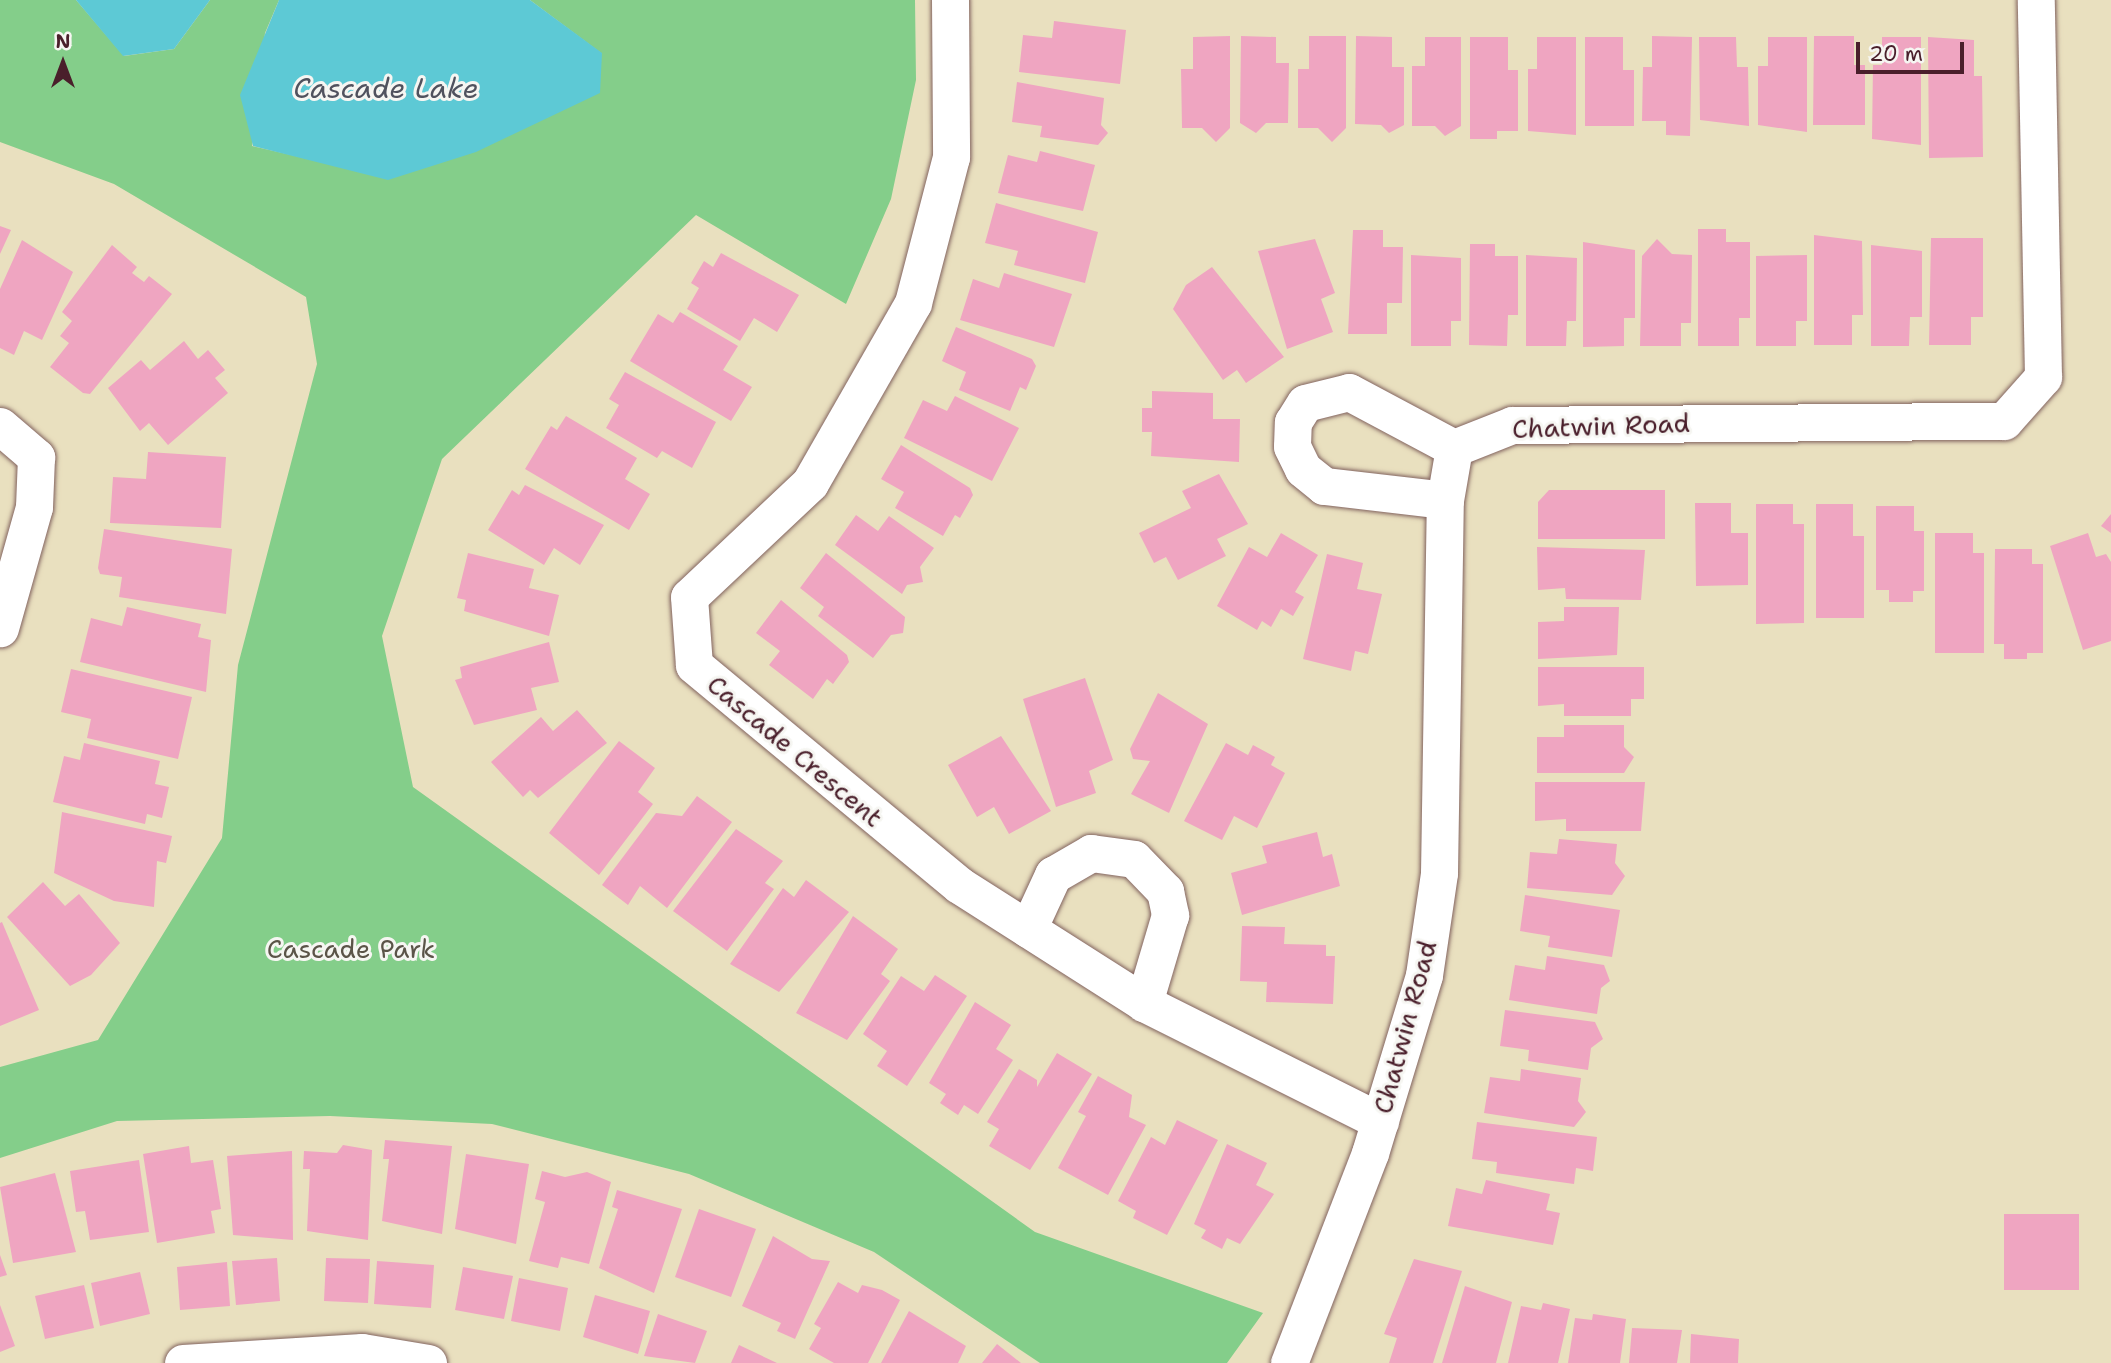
<!DOCTYPE html>
<html>
<head>
<meta charset="utf-8">
<style>
  body { margin:0 }
  #map { position:relative; width:2111px; height:1363px; overflow:hidden; background:#e9e0bf; font-family:"Shantell Sans",sans-serif }
  div>[style] { position:absolute }
  .green>* { inset:0; background:#84ce8a }
  .water>* { inset:0; background:#5dc9d5 }
  .building>* { inset:0; background:#efa5c1 }
  .roads { filter:drop-shadow(0 0 2px #82635f) drop-shadow(0 0 2px #82635f) }
  .minor>* { height:37px; margin:-18.5px; padding:0 18.5px; transform-origin:18.5px; border-radius:18.5px; background:#fff }
  span { translate:-50% -50%; white-space:nowrap; text-align:center; line-height:1.15; -webkit-text-stroke:6px #f6f6f2; paint-order:stroke }
  .street-label { font-size:26px; color:#4a1f2b }
  .park-label { font-size:26px; color:#5b5448 }
  .water-label { font-size:28px; color:#50525e; font-style:italic }
  .north { position:absolute; left:28px; top:28px; width:70px; height:70px; -webkit-text-stroke:5px #f6f6f2; paint-order:stroke; rotate:0deg; font-size:19px; font-weight:700; line-height:28px; text-align:center; color:#4a1f2b }
  .north::after { content:''; display:block; margin:auto; width:24px; height:32px; background:#4a1f2b; clip-path:polygon(50% 0,100% 100%,50% 72%,0 100%) }
  .scale { position:absolute; left:1856px; top:42px; width:108px; height:32px; box-sizing:border-box; border:4px solid #4a1f2b; border-top:0; padding-left:9px; font-size:21px; line-height:24px; white-space:nowrap; color:#4a1f2b; -webkit-text-stroke:5px #f6f6f2; paint-order:stroke }
</style>
</head>
<body>
<div id="map">
  <div class="green">
    <div style="clip-path:polygon(0 0,76px 0,124px 56px,174px 49px,210px 0,279px 0,265px 33px,252px 146px,309px 159px,601px 53px,530px 0,915px 0,916px 80px,891px 199px,846px 304px,696px 215px,442px 459px,382px 636px,413px 787px,1035px 1232px,1263px 1313px,1227px 1363px,1040px 1363px,874px 1252px,689px 1174px,492px 1124px,330px 1116px,117px 1121px,0 1158px,0 1067px,98px 1040px,222px 838px,238px 665px,317px 364px,306px 297px,114px 184px,0 142px)"></div>
  </div>
  <div class="water">
    <div style="clip-path:polygon(76px 0,210px 0,174px 49px,123px 56px)"></div>
    <div style="clip-path:polygon(279px 0,530px 0,602px 53px,600px 93px,476px 152px,388px 180px,253px 146px,240px 95px)"></div>
  </div>
  <div class="building">
    <div style="clip-path:polygon(1054px 21px,1126px 30px,1120px 84px,1019px 72px,1023px 35px,1052px 38px)"></div>
    <div style="clip-path:polygon(1230px 36px,1230px 128px,1216px 142px,1202px 128px,1182px 128px,1181px 69px,1193px 69px,1193px 37px)"></div>
    <div style="clip-path:polygon(1241px 36px,1276px 37px,1276px 63px,1289px 63px,1288px 123px,1266px 123px,1256px 133px,1240px 123px)"></div>
    <div style="clip-path:polygon(1309px 36px,1346px 36px,1346px 128px,1332px 142px,1318px 128px,1298px 128px,1298px 69px,1309px 69px)"></div>
    <div style="clip-path:polygon(1356px 36px,1392px 37px,1392px 67px,1404px 67px,1404px 125px,1389px 133px,1381px 125px,1355px 124px)"></div>
    <div style="clip-path:polygon(1652px 36px,1692px 37px,1690px 136px,1666px 135px,1666px 121px,1642px 121px,1643px 67px,1652px 67px)"></div>
    <div style="clip-path:polygon(1814px 36px,1854px 36px,1854px 65px,1865px 65px,1865px 125px,1813px 125px)"></div>
    <div style="clip-path:polygon(1425px 37px,1461px 37px,1461px 126px,1445px 136px,1435px 126px,1412px 126px,1412px 66px,1425px 66px)"></div>
    <div style="clip-path:polygon(1470px 37px,1508px 37px,1508px 70px,1518px 70px,1518px 131px,1497px 131px,1497px 139px,1470px 139px)"></div>
    <div style="clip-path:polygon(1537px 37px,1576px 37px,1576px 135px,1528px 131px,1528px 69px,1537px 69px)"></div>
    <div style="clip-path:polygon(1585px 37px,1623px 37px,1623px 70px,1634px 70px,1634px 126px,1585px 126px)"></div>
    <div style="clip-path:polygon(1699px 37px,1736px 37px,1737px 67px,1748px 67px,1749px 126px,1700px 120px)"></div>
    <div style="clip-path:polygon(1768px 37px,1807px 37px,1807px 132px,1758px 125px,1758px 66px,1768px 66px)"></div>
    <div style="clip-path:polygon(1882px 37px,1921px 37px,1921px 145px,1872px 139px,1873px 65px,1882px 65px)"></div>
    <div style="clip-path:polygon(1928px 37px,1974px 40px,1974px 76px,1982px 76px,1983px 157px,1929px 158px)"></div>
    <div style="clip-path:polygon(1017px 82px,1104px 98px,1101px 125px,1108px 133px,1098px 145px,1040px 137px,1042px 126px,1012px 122px)"></div>
    <div style="clip-path:polygon(1040px 151px,1095px 165px,1083px 211px,998px 193px,1008px 155px,1037px 162px)"></div>
    <div style="clip-path:polygon(996px 203px,1098px 232px,1085px 283px,1014px 265px,1018px 251px,985px 243px)"></div>
    <div style="clip-path:polygon(0 226px,11px 230px,0 254px)"></div>
    <div style="clip-path:polygon(1698px 229px,1726px 229px,1726px 242px,1750px 242px,1750px 318px,1739px 318px,1739px 346px,1698px 346px)"></div>
    <div style="clip-path:polygon(1353px 230px,1383px 230px,1383px 247px,1403px 247px,1402px 303px,1387px 303px,1387px 334px,1348px 334px)"></div>
    <div style="clip-path:polygon(1814px 235px,1862px 241px,1863px 315px,1852px 315px,1852px 345px,1814px 345px)"></div>
    <div style="clip-path:polygon(1931px 238px,1983px 238px,1983px 317px,1971px 317px,1971px 345px,1929px 345px)"></div>
    <div style="clip-path:polygon(1315px 239px,1335px 293px,1321px 299px,1333px 332px,1287px 349px,1258px 251px)"></div>
    <div style="clip-path:polygon(1657px 239px,1672px 254px,1692px 255px,1691px 323px,1681px 323px,1681px 346px,1640px 346px,1642px 256px)"></div>
    <div style="clip-path:polygon(22px 240px,73px 272px,42px 340px,24px 331px,14px 355px,0 348px,0 289px)"></div>
    <div style="clip-path:polygon(1583px 242px,1635px 250px,1635px 318px,1624px 318px,1624px 346px,1583px 347px)"></div>
    <div style="clip-path:polygon(1470px 244px,1495px 244px,1495px 256px,1518px 256px,1518px 315px,1508px 315px,1507px 346px,1469px 345px)"></div>
    <div style="clip-path:polygon(112px 245px,137px 267px,132px 273px,144px 282px,149px 276px,172px 294px,90px 394px,83px 393px,50px 367px,69px 343px,60px 336px,72px 321px,62px 312px)"></div>
    <div style="clip-path:polygon(1871px 245px,1922px 251px,1922px 317px,1910px 317px,1909px 346px,1871px 346px)"></div>
    <div style="clip-path:polygon(721px 253px,799px 295px,777px 332px,754px 318px,740px 341px,687px 309px,699px 288px,691px 283px,704px 261px,713px 267px)"></div>
    <div style="clip-path:polygon(1411px 255px,1461px 258px,1461px 321px,1451px 321px,1451px 346px,1411px 346px)"></div>
    <div style="clip-path:polygon(1526px 255px,1577px 258px,1576px 321px,1567px 321px,1566px 346px,1526px 346px)"></div>
    <div style="clip-path:polygon(1807px 255px,1807px 321px,1796px 321px,1796px 346px,1756px 346px,1756px 256px)"></div>
    <div style="clip-path:polygon(1212px 267px,1284px 357px,1246px 383px,1237px 370px,1223px 380px,1173px 309px,1186px 285px)"></div>
    <div style="clip-path:polygon(1004px 273px,1072px 294px,1054px 347px,960px 320px,973px 279px,999px 288px)"></div>
    <div style="clip-path:polygon(680px 312px,738px 346px,723px 370px,752px 387px,731px 421px,630px 361px,658px 314px,673px 323px)"></div>
    <div style="clip-path:polygon(956px 327px,1032px 359px,1036px 366px,1026px 390px,1020px 387px,1010px 411px,959px 390px,966px 372px,942px 361px)"></div>
    <div style="clip-path:polygon(184px 341px,198px 359px,208px 350px,225px 370px,215px 378px,228px 393px,168px 445px,149px 423px,140px 431px,108px 388px,141px 360px,150px 370px)"></div>
    <div style="clip-path:polygon(625px 372px,716px 422px,692px 468px,662px 451px,657px 458px,606px 428px,619px 405px,609px 399px)"></div>
    <div style="clip-path:polygon(1152px 391px,1213px 393px,1213px 419px,1240px 419px,1239px 462px,1151px 456px,1152px 432px,1142px 432px,1142px 408px,1152px 408px)"></div>
    <div style="clip-path:polygon(955px 396px,1019px 428px,992px 481px,904px 438px,923px 400px,947px 411px)"></div>
    <div style="clip-path:polygon(566px 416px,637px 458px,625px 479px,650px 494px,629px 530px,525px 469px,551px 426px,557px 430px)"></div>
    <div style="clip-path:polygon(901px 445px,970px 488px,973px 495px,960px 518px,955px 515px,943px 536px,895px 508px,904px 492px,881px 479px)"></div>
    <div style="clip-path:polygon(148px 452px,226px 457px,221px 528px,110px 523px,113px 477px,146px 479px)"></div>
    <div style="clip-path:polygon(1219px 474px,1248px 524px,1217px 539px,1226px 556px,1178px 580px,1166px 557px,1154px 563px,1139px 533px,1191px 508px,1182px 491px)"></div>
    <div style="clip-path:polygon(525px 485px,604px 525px,580px 565px,554px 548px,544px 565px,488px 530px,512px 490px,519px 495px)"></div>
    <div style="clip-path:polygon(1549px 490px,1665px 490px,1665px 539px,1538px 539px,1538px 502px)"></div>
    <div style="clip-path:polygon(1695px 503px,1731px 503px,1731px 533px,1748px 533px,1748px 585px,1696px 586px)"></div>
    <div style="clip-path:polygon(1756px 504px,1793px 504px,1793px 524px,1804px 524px,1804px 623px,1756px 624px)"></div>
    <div style="clip-path:polygon(1816px 504px,1853px 504px,1853px 536px,1864px 536px,1864px 618px,1816px 618px)"></div>
    <div style="clip-path:polygon(1876px 506px,1914px 506px,1914px 531px,1924px 531px,1924px 591px,1913px 591px,1913px 602px,1889px 602px,1889px 590px,1876px 590px)"></div>
    <div style="clip-path:polygon(2111px 514px,2111px 533px,2101px 526px)"></div>
    <div style="clip-path:polygon(856px 515px,878px 531px,889px 516px,934px 548px,920px 567px,923px 582px,907px 585px,902px 594px,835px 545px)"></div>
    <div style="clip-path:polygon(104px 529px,232px 549px,226px 614px,119px 597px,122px 577px,100px 574px,98px 568px)"></div>
    <div style="clip-path:polygon(1281px 533px,1318px 555px,1295px 592px,1304px 597px,1293px 616px,1281px 609px,1271px 627px,1262px 621px,1257px 630px,1217px 606px,1249px 547px,1267px 557px)"></div>
    <div style="clip-path:polygon(1935px 533px,1973px 533px,1973px 553px,1984px 553px,1984px 653px,1935px 653px)"></div>
    <div style="clip-path:polygon(2088px 533px,2096px 557px,2106px 554px,2111px 562px,2111px 641px,2083px 650px,2050px 546px)"></div>
    <div style="clip-path:polygon(1537px 547px,1645px 550px,1641px 600px,1566px 599px,1565px 588px,1538px 590px)"></div>
    <div style="clip-path:polygon(1995px 549px,2032px 549px,2032px 564px,2043px 564px,2043px 653px,2027px 653px,2027px 659px,2004px 659px,2004px 644px,1994px 644px)"></div>
    <div style="clip-path:polygon(468px 553px,534px 569px,529px 588px,559px 595px,549px 636px,464px 611px,466px 600px,457px 598px)"></div>
    <div style="clip-path:polygon(826px 553px,905px 617px,903px 633px,891px 635px,873px 658px,818px 616px,824px 607px,800px 588px)"></div>
    <div style="clip-path:polygon(1327px 554px,1363px 563px,1357px 589px,1382px 594px,1368px 654px,1355px 651px,1351px 671px,1303px 659px)"></div>
    <div style="clip-path:polygon(781px 600px,847px 655px,849px 662px,833px 684px,827px 679px,813px 699px,769px 665px,780px 651px,756px 633px)"></div>
    <div style="clip-path:polygon(127px 607px,201px 624px,198px 637px,211px 640px,206px 692px,80px 662px,91px 618px,122px 626px)"></div>
    <div style="clip-path:polygon(1564px 607px,1619px 607px,1617px 655px,1538px 659px,1538px 622px,1564px 621px)"></div>
    <div style="clip-path:polygon(549px 642px,559px 682px,531px 688px,537px 710px,474px 725px,455px 680px,462px 678px,460px 667px)"></div>
    <div style="clip-path:polygon(1538px 667px,1644px 667px,1644px 699px,1631px 699px,1631px 716px,1564px 716px,1564px 704px,1538px 706px)"></div>
    <div style="clip-path:polygon(71px 669px,192px 697px,178px 759px,87px 738px,91px 719px,61px 712px)"></div>
    <div style="clip-path:polygon(1085px 678px,1113px 760px,1089px 771px,1096px 793px,1056px 807px,1023px 699px)"></div>
    <div style="clip-path:polygon(1158px 693px,1208px 724px,1169px 813px,1131px 794px,1150px 761px,1133px 759px,1130px 749px)"></div>
    <div style="clip-path:polygon(577px 710px,607px 743px,538px 798px,530px 790px,523px 797px,491px 762px,541px 717px,553px 731px)"></div>
    <div style="clip-path:polygon(1564px 725px,1624px 725px,1624px 747px,1634px 757px,1624px 773px,1537px 773px,1537px 737px,1564px 737px)"></div>
    <div style="clip-path:polygon(1001px 736px,1051px 811px,1009px 834px,994px 807px,977px 817px,948px 765px)"></div>
    <div style="clip-path:polygon(619px 741px,655px 768px,638px 792px,653px 804px,599px 875px,549px 833px)"></div>
    <div style="clip-path:polygon(84px 743px,160px 761px,155px 784px,169px 787px,162px 818px,147px 814px,145px 824px,53px 802px,64px 756px,80px 760px)"></div>
    <div style="clip-path:polygon(1226px 743px,1248px 755px,1253px 745px,1275px 757px,1271px 765px,1285px 773px,1257px 828px,1234px 816px,1222px 840px,1184px 821px)"></div>
    <div style="clip-path:polygon(1535px 782px,1645px 782px,1641px 831px,1566px 831px,1566px 819px,1535px 821px)"></div>
    <div style="clip-path:polygon(697px 796px,732px 822px,667px 908px,640px 886px,628px 905px,602px 885px,656px 813px,682px 816px)"></div>
    <div style="clip-path:polygon(62px 812px,172px 836px,166px 863px,157px 861px,154px 907px,114px 901px,54px 873px)"></div>
    <div style="clip-path:polygon(736px 829px,783px 861px,765px 883px,774px 889px,727px 951px,673px 911px)"></div>
    <div style="clip-path:polygon(1317px 832px,1323px 857px,1332px 854px,1340px 886px,1242px 915px,1231px 873px,1267px 863px,1262px 846px)"></div>
    <div style="clip-path:polygon(1559px 839px,1617px 844px,1615px 863px,1625px 876px,1612px 895px,1527px 888px,1530px 852px,1557px 854px)"></div>
    <div style="clip-path:polygon(806px 880px,849px 912px,779px 992px,730px 964px,783px 888px,794px 897px)"></div>
    <div style="clip-path:polygon(43px 882px,65px 906px,79px 894px,120px 943px,91px 975px,70px 986px,7px 917px)"></div>
    <div style="clip-path:polygon(1525px 895px,1620px 910px,1612px 957px,1548px 947px,1550px 936px,1520px 931px)"></div>
    <div style="clip-path:polygon(853px 916px,898px 949px,881px 974px,890px 981px,847px 1040px,796px 1013px)"></div>
    <div style="clip-path:polygon(2px 922px,39px 1010px,0 1026px,0 923px)"></div>
    <div style="clip-path:polygon(1242px 926px,1285px 927px,1284px 944px,1326px 945px,1326px 956px,1335px 956px,1333px 1004px,1266px 1002px,1267px 982px,1240px 981px)"></div>
    <div style="clip-path:polygon(1547px 956px,1604px 965px,1610px 981px,1601px 988px,1597px 1014px,1509px 1000px,1515px 965px,1545px 970px)"></div>
    <div style="clip-path:polygon(935px 975px,967px 996px,907px 1086px,877px 1066px,887px 1051px,863px 1034px,901px 976px,924px 991px)"></div>
    <div style="clip-path:polygon(975px 1002px,1011px 1025px,996px 1049px,1013px 1060px,978px 1114px,964px 1105px,958px 1115px,940px 1103px,946px 1094px,929px 1083px)"></div>
    <div style="clip-path:polygon(1505px 1010px,1595px 1022px,1603px 1039px,1591px 1048px,1588px 1070px,1528px 1061px,1529px 1050px,1500px 1046px)"></div>
    <div style="clip-path:polygon(1057px 1053px,1092px 1074px,1030px 1170px,989px 1146px,999px 1129px,987px 1122px,1019px 1069px,1037px 1080px,1037px 1087px)"></div>
    <div style="clip-path:polygon(1521px 1069px,1581px 1078px,1578px 1101px,1586px 1112px,1574px 1127px,1484px 1113px,1490px 1077px,1520px 1081px)"></div>
    <div style="clip-path:polygon(1098px 1076px,1132px 1095px,1129px 1117px,1146px 1125px,1108px 1195px,1058px 1168px,1086px 1116px,1078px 1112px)"></div>
    <div style="clip-path:polygon(1177px 1120px,1218px 1140px,1167px 1235px,1133px 1218px,1136px 1211px,1118px 1201px,1151px 1137px,1165px 1145px)"></div>
    <div style="clip-path:polygon(1477px 1122px,1597px 1137px,1593px 1171px,1576px 1168px,1574px 1184px,1496px 1173px,1497px 1162px,1472px 1159px)"></div>
    <div style="clip-path:polygon(385px 1140px,452px 1146px,442px 1234px,382px 1221px,389px 1159px,383px 1159px)"></div>
    <div style="clip-path:polygon(1227px 1144px,1267px 1163px,1256px 1185px,1274px 1194px,1240px 1244px,1227px 1238px,1222px 1249px,1201px 1238px,1206px 1230px,1194px 1224px)"></div>
    <div style="clip-path:polygon(343px 1145px,372px 1150px,368px 1240px,307px 1231px,310px 1169px,303px 1169px,304px 1151px,337px 1153px)"></div>
    <div style="clip-path:polygon(189px 1146px,191px 1163px,213px 1160px,221px 1209px,211px 1211px,215px 1233px,157px 1243px,143px 1154px)"></div>
    <div style="clip-path:polygon(292px 1151px,293px 1240px,233px 1235px,227px 1156px)"></div>
    <div style="clip-path:polygon(466px 1154px,529px 1164px,516px 1244px,455px 1229px)"></div>
    <div style="clip-path:polygon(139px 1160px,149px 1232px,90px 1240px,85px 1211px,76px 1212px,70px 1171px)"></div>
    <div style="clip-path:polygon(542px 1171px,565px 1177px,587px 1172px,611px 1182px,589px 1264px,561px 1257px,558px 1268px,529px 1261px,545px 1202px,535px 1199px)"></div>
    <div style="clip-path:polygon(55px 1173px,76px 1252px,13px 1263px,0 1187px)"></div>
    <div style="clip-path:polygon(1486px 1180px,1550px 1194px,1546px 1210px,1560px 1213px,1553px 1245px,1448px 1226px,1456px 1188px,1482px 1194px)"></div>
    <div style="clip-path:polygon(617px 1190px,682px 1209px,654px 1293px,599px 1268px,618px 1209px,612px 1207px)"></div>
    <div style="clip-path:polygon(699px 1209px,756px 1229px,731px 1297px,675px 1277px)"></div>
    <div style="clip-path:polygon(2004px 1214px,2079px 1214px,2079px 1290px,2004px 1290px)"></div>
    <div style="clip-path:polygon(773px 1236px,812px 1259px,830px 1261px,795px 1339px,777px 1331px,781px 1323px,742px 1306px)"></div>
    <div style="clip-path:polygon(0 1255px,7px 1275px,0 1277px)"></div>
    <div style="clip-path:polygon(277px 1258px,280px 1301px,236px 1305px,232px 1261px)"></div>
    <div style="clip-path:polygon(326px 1258px,370px 1259px,368px 1303px,324px 1301px)"></div>
    <div style="clip-path:polygon(1414px 1259px,1462px 1271px,1433px 1363px,1389px 1363px,1397px 1338px,1384px 1334px)"></div>
    <div style="clip-path:polygon(377px 1261px,434px 1265px,431px 1308px,374px 1304px)"></div>
    <div style="clip-path:polygon(227px 1262px,230px 1306px,180px 1310px,177px 1267px)"></div>
    <div style="clip-path:polygon(463px 1267px,513px 1276px,504px 1319px,455px 1310px)"></div>
    <div style="clip-path:polygon(140px 1272px,150px 1314px,100px 1326px,91px 1283px)"></div>
    <div style="clip-path:polygon(519px 1278px,568px 1288px,560px 1331px,511px 1321px)"></div>
    <div style="clip-path:polygon(838px 1282px,858px 1293px,862px 1285px,882px 1290px,900px 1300px,868px 1363px,834px 1363px,809px 1349px,821px 1328px,814px 1324px)"></div>
    <div style="clip-path:polygon(84px 1285px,94px 1328px,45px 1339px,35px 1296px)"></div>
    <div style="clip-path:polygon(1465px 1286px,1512px 1302px,1496px 1363px,1442px 1363px)"></div>
    <div style="clip-path:polygon(595px 1295px,650px 1311px,638px 1354px,583px 1337px)"></div>
    <div style="clip-path:polygon(1543px 1303px,1570px 1309px,1558px 1363px,1508px 1363px,1521px 1306px,1541px 1310px)"></div>
    <div style="clip-path:polygon(0 1305px,15px 1346px,0 1352px)"></div>
    <div style="clip-path:polygon(909px 1311px,966px 1346px,958px 1363px,881px 1363px)"></div>
    <div style="clip-path:polygon(658px 1314px,707px 1331px,695px 1363px,644px 1356px)"></div>
    <div style="clip-path:polygon(1593px 1314px,1626px 1319px,1620px 1363px,1568px 1363px,1575px 1318px,1592px 1320px)"></div>
    <div style="clip-path:polygon(1632px 1328px,1682px 1330px,1677px 1363px,1629px 1363px)"></div>
    <div style="clip-path:polygon(1691px 1334px,1739px 1339px,1738px 1363px,1690px 1363px)"></div>
    <div style="clip-path:polygon(997px 1344px,1021px 1363px,982px 1363px)"></div>
    <div style="clip-path:polygon(739px 1345px,777px 1363px,731px 1363px)"></div>
  </div>
  <div class="roads">
    <div class="minor">
      <div style="left:950px;top:0;width:157px;rotate:89.6deg"></div>
      <div style="left:951px;top:157px;width:151px;rotate:104.6deg"></div>
      <div style="left:913px;top:303px;width:207px;rotate:119.8deg"></div>
      <div style="left:810px;top:483px;width:166px;rotate:136.7deg"></div>
      <div style="left:689px;top:597px;width:68px;rotate:85.8deg"></div>
      <div style="left:694px;top:665px;width:344px;rotate:39.7deg"></div>
      <div style="left:959px;top:885px;width:219px;rotate:32.5deg"></div>
      <div style="left:1144px;top:1003px;width:264px;rotate:26.6deg"></div>
      <div style="left:0;top:426px;width:48px;rotate:40.7deg"></div>
      <div style="left:36px;top:457px;width:50px;rotate:92.3deg"></div>
      <div style="left:34px;top:507px;width:126px;rotate:105.7deg"></div>
      <div style="left:1445px;top:500px;width:122px;rotate:-173.4deg"></div>
      <div style="left:1324px;top:486px;width:27px;rotate:-141deg"></div>
      <div style="left:1303px;top:469px;width:25px;rotate:-116deg"></div>
      <div style="left:1292px;top:446px;width:24px;rotate:-88deg"></div>
      <div style="left:1293px;top:422px;width:22px;rotate:-58deg"></div>
      <div style="left:1305px;top:403px;width:45px;rotate:-14deg"></div>
      <div style="left:1349px;top:392px;width:119px;rotate:28.1deg"></div>
      <div style="left:1028px;top:929px;width:60px;rotate:-65.2deg"></div>
      <div style="left:1053px;top:875px;width:44px;rotate:-30.1deg"></div>
      <div style="left:1091px;top:853px;width:43px;rotate:7.9deg"></div>
      <div style="left:1134px;top:859px;width:45px;rotate:45.9deg"></div>
      <div style="left:1165px;top:891px;width:25px;rotate:78deg"></div>
      <div style="left:1170px;top:915px;width:92px;rotate:106.5deg"></div>
      <div style="left:183px;top:1363px;width:179px;rotate:-3.5deg"></div>
      <div style="left:362px;top:1352px;width:67px;rotate:9.5deg"></div>
      <div style="left:1289px;top:1363px;width:225px;rotate:-68.9deg"></div>
      <div style="left:1370px;top:1153px;width:186px;rotate:-73.1deg"></div>
      <div style="left:1424px;top:975px;width:103px;rotate:-81.6deg"></div>
      <div style="left:1439px;top:873px;width:373px;rotate:-89.1deg"></div>
      <div style="left:1445px;top:500px;width:53px;rotate:-80.2deg"></div>
      <div style="left:1454px;top:448px;width:62px;rotate:-21.6deg"></div>
      <div style="left:1512px;top:425px;width:492px;rotate:-0.5deg"></div>
      <div style="left:2004px;top:421px;width:59px;rotate:-48.4deg"></div>
      <div style="left:2043px;top:377px;width:377px;rotate:-91.1deg"></div>
    </div>
  </div>
  <div class="street-label">
    <span style="left:1601px;top:426px;rotate:-2deg">Chatwin Road</span>
    <span style="left:795px;top:751px;rotate:40deg">Cascade Crescent</span>
    <span style="left:1405px;top:1027px;rotate:-75deg">Chatwin Road</span>
  </div>
  <div class="park-label">
    <span style="left:351px;top:949px">Cascade Park</span>
  </div>
  <div class="water-label">
    <span style="left:386px;top:88px">Cascade Lake</span>
  </div>
  <div class="north">N</div>
  <div class="scale">20 m</div>
</div>
</body>
</html>
